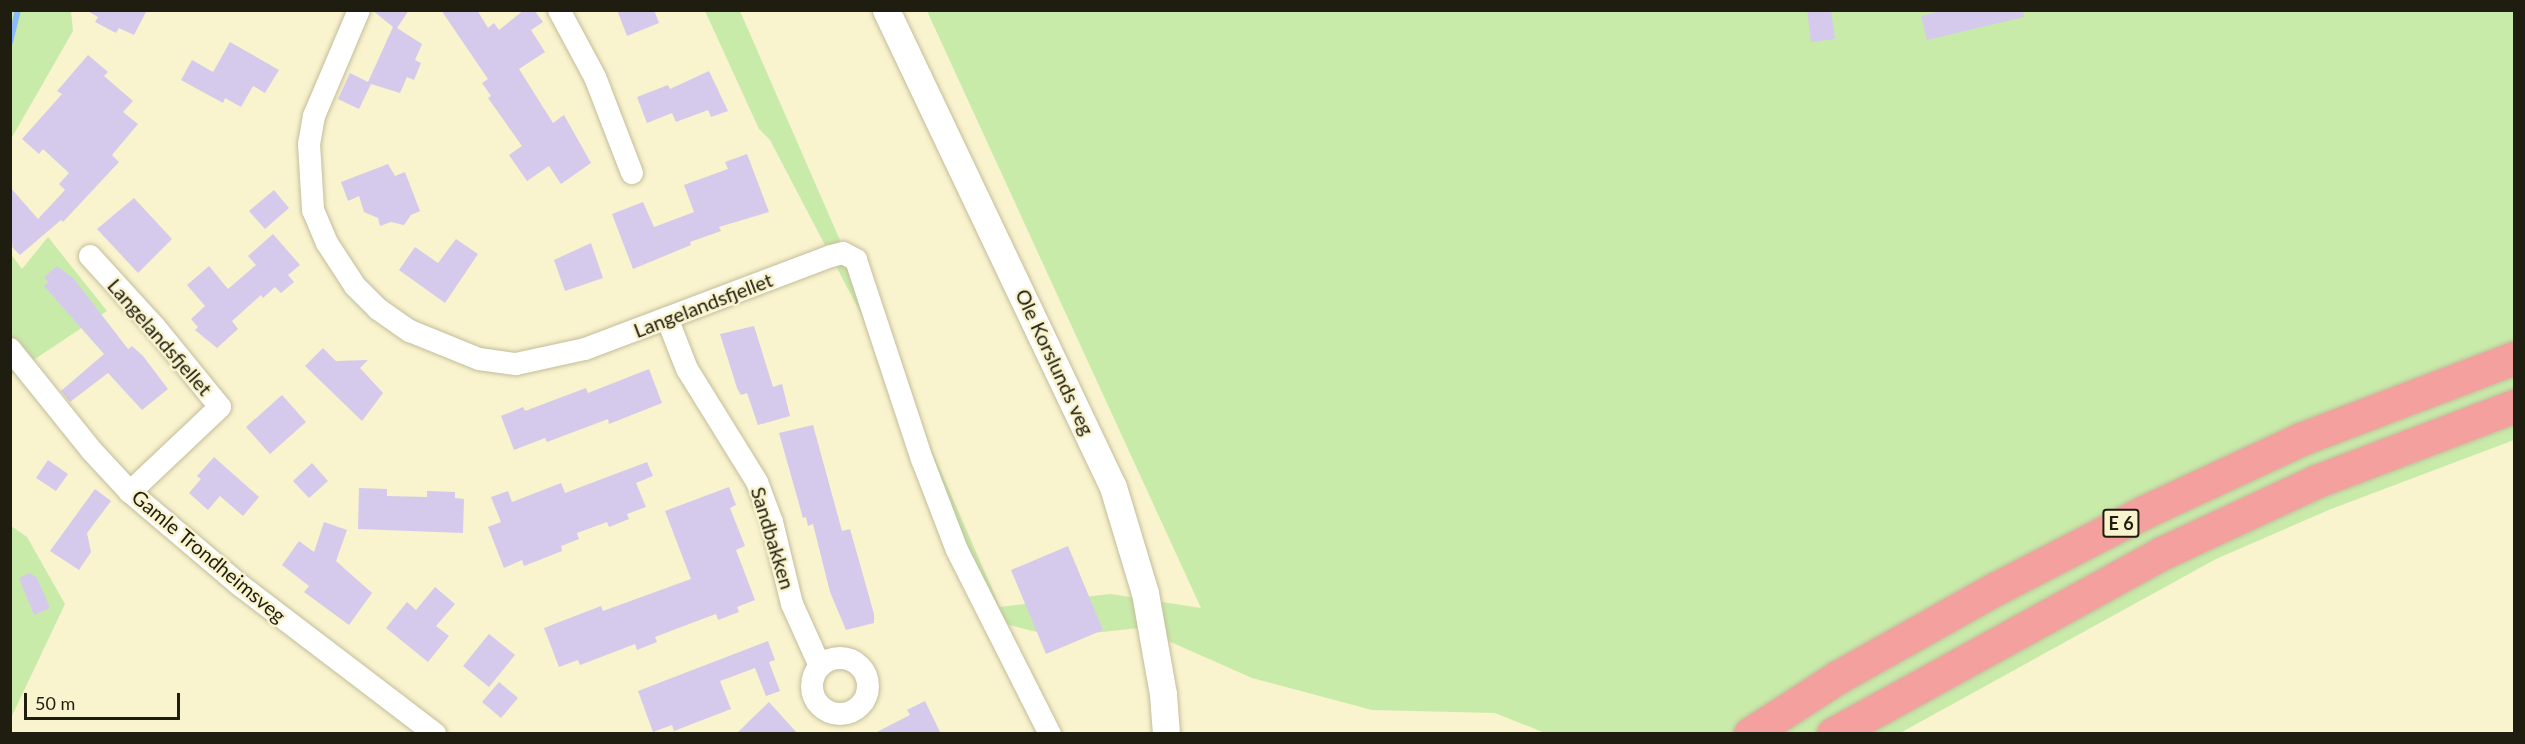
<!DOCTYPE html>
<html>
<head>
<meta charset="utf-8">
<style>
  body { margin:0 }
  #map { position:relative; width:2525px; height:744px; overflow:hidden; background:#f9f3ce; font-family:Lato,sans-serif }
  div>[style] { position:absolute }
  .green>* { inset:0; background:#c9ebaa }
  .stream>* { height:6px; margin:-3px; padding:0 3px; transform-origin:3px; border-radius:3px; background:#8abcfa }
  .building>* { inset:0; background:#d5caec }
  .roads { filter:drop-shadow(0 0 2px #c2bd9a) drop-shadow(0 0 2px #c2bd9a) }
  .minor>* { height:22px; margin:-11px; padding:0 11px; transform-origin:11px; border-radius:11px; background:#fff }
  .minor>.ring { margin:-11px; padding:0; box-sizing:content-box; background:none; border:22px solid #fff; border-radius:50% }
  .tertiary>* { height:27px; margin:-13.5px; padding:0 13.5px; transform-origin:13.5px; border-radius:13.5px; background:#fff }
  .motorway>* { height:33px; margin:-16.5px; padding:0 16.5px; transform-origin:16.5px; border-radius:16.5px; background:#f4a09f }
  span { translate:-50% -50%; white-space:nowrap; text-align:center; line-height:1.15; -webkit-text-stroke:5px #f9f3ce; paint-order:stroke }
  .shield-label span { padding:2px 4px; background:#f9f3ce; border:2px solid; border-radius:4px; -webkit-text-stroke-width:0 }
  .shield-label { font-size:18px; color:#1f1d10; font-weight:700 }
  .street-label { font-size:20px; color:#1f1d10 }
  .frame { position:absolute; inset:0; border:12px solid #1f1d10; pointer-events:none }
  .scale { position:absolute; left:24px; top:693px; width:156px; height:27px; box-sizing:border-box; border:3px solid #1f1d10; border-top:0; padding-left:8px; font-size:18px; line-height:21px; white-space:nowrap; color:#1f1d10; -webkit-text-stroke:4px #f9f3ce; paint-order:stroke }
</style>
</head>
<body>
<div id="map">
  <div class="green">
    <div style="clip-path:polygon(11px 10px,71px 11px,73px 31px,11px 139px)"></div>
    <div style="clip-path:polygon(705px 11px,740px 11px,1000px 607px,1110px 594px,1201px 608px,927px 11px,2514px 11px,2514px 440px,2331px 509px,2216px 559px,1900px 733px,1545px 733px,1495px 713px,1372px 710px,1252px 678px,1139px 628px,1056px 637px,990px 620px,893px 375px,770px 140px,759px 129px)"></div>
    <div style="clip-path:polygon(48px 237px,107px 311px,11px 375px,10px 253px,22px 269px)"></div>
    <div style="clip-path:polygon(11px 526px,27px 537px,65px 604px,11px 718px)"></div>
  </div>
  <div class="stream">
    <div style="left:10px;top:42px;width:33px;rotate:-76deg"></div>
  </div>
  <div class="building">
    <div style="clip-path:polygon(86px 10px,147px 10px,134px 35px,119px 28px,116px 33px,95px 22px,98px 17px)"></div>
    <div style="clip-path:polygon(372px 10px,409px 10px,397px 28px,422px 44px,415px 60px,421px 63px,414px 80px,407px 77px,400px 93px,371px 84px,359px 109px,338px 99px,350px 73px,368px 82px,393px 27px)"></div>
    <div style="clip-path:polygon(441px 10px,477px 10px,488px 28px,494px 23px,499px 30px,524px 10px,534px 10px,543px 22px,531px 30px,545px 52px,519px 69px,553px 123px,564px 115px,591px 163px,561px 184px,549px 166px,527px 181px,509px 155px,522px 146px,488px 98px,491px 96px,482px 83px,488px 79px)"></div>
    <div style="clip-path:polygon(617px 10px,654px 10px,659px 23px,627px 36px)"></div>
    <div style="clip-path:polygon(1807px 10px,1831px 10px,1835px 39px,1811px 42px)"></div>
    <div style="clip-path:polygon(1943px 10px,2023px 10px,2024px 17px,1927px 40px,1921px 16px)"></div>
    <div style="clip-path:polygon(230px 42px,279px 70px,265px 93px,253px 86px,241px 107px,225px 98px,223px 103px,181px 80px,192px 60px,213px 72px)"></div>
    <div style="clip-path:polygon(88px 55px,108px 72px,104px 76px,133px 101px,123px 112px,138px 124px,112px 155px,119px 162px,63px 222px,61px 220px,20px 255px,12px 247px,15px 243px,10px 248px,10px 187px,38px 219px,65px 190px,59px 184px,69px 173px,43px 149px,39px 154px,22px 139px,62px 94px,57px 91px)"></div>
    <div style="clip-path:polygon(709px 71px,728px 111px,711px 117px,708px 110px,676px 122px,672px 113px,647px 123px,637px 97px,668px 85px,670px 89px)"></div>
    <div style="clip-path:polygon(747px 154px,769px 212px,719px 227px,721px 231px,690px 242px,691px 245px,633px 269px,612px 214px,643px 202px,654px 227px,694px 212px,684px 185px,728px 169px,725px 162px)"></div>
    <div style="clip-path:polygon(388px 164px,395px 176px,405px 172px,420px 211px,411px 215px,404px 225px,391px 222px,380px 226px,378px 218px,364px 212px,359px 196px,348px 201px,341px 182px)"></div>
    <div style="clip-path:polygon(274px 190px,289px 208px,265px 229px,249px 211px)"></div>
    <div style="clip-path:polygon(134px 198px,172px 239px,138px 273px,97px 229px)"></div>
    <div style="clip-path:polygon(273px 234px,300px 265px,288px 275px,294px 282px,281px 293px,275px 287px,263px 298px,261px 295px,232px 321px,238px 329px,217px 348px,195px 330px,198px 327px,191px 319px,205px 306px,187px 285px,209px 266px,228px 289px,256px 265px,248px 256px)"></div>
    <div style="clip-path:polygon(456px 239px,478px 254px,445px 303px,399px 270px,415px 247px,438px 263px)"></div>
    <div style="clip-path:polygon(591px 243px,603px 278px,565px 291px,554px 260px)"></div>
    <div style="clip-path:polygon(57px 266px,74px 279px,128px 349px,132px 346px,143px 356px,168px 389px,142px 410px,108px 373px,70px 402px,61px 391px,104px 354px,44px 286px,48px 282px,44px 277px)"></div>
    <div style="clip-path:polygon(754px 326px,773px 387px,782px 384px,790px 416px,758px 425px,747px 393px,741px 395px,737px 388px,720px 334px)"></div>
    <div style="clip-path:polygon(323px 348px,336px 361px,368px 360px,360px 368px,383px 393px,362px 421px,305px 366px)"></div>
    <div style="clip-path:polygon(649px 369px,662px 403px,609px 424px,608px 419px,547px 442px,545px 438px,514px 450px,501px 416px,523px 407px,525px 411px,586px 388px,588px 393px)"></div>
    <div style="clip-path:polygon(282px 395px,306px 422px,270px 454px,246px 427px)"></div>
    <div style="clip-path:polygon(813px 425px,842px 531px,850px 529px,874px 614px,874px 623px,846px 630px,830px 592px,813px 524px,808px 526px,806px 517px,803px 518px,779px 433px)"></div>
    <div style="clip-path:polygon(214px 457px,259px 497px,243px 516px,220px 496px,208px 510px,189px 493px,201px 479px,197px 476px)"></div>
    <div style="clip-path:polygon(48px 460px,68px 474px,56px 491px,36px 478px)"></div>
    <div style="clip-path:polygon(647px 462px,653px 476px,636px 483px,646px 507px,627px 514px,629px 519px,609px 527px,607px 522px,577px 533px,579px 539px,561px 546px,562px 551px,524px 566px,522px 560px,504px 568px,488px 527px,501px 522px,491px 497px,508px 491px,512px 502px,561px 483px,565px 493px)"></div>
    <div style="clip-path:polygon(312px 463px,328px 481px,309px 498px,293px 481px)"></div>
    <div style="clip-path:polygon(729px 487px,736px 505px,730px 508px,745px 546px,736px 550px,755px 600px,737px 607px,739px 612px,718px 620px,716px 614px,697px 621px,655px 637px,657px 642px,637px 650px,635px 644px,580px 665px,578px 660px,559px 667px,544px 628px,601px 606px,603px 611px,691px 579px,665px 511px)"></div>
    <div style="clip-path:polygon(359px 488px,387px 489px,387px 496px,427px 497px,427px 491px,455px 492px,455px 498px,464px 499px,463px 533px,358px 529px)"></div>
    <div style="clip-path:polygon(95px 489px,111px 501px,87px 533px,91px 552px,79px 570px,50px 551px)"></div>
    <div style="clip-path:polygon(324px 522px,347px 530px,336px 561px,372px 593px,349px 625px,304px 592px,309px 586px,282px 565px,299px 541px,314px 552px)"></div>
    <div style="clip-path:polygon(1068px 546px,1103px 630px,1046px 654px,1011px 570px)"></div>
    <div style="clip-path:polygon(30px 573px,37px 578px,50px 608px,34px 615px,19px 578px)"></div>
    <div style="clip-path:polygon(435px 587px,455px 604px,436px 626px,449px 636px,428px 662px,386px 628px,407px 602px,416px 610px)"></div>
    <div style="clip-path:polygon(489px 634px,515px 655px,489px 687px,463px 666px)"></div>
    <div style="clip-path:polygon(768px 641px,775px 660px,769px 662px,780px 691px,766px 696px,755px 668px,720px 681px,731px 709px,674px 731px,672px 725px,653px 732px,638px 691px)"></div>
    <div style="clip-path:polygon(499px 682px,518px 698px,501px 718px,482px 702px)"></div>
    <div style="clip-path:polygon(925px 701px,941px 734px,873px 734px,910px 715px,907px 710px)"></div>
    <div style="clip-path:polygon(769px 702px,798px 734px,736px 734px)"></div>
  </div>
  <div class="roads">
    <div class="minor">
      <div style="left:359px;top:10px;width:115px;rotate:113deg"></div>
      <div style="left:314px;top:116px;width:28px;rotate:100deg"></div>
      <div style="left:309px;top:144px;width:66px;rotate:86.5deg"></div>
      <div style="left:313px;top:210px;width:36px;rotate:67deg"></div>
      <div style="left:327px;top:243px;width:51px;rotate:56.9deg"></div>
      <div style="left:355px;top:286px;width:33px;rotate:45deg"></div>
      <div style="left:378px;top:309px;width:39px;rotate:35deg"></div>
      <div style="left:410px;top:331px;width:74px;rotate:22.1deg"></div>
      <div style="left:479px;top:359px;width:37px;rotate:8deg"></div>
      <div style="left:516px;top:364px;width:71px;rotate:-12.3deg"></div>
      <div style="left:585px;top:349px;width:263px;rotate:-20.7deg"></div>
      <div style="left:831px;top:256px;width:12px;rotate:-14deg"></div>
      <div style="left:843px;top:253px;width:15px;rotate:28deg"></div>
      <div style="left:856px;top:260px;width:210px;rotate:71.7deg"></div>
      <div style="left:922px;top:459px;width:97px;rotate:69deg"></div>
      <div style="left:957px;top:550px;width:206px;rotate:63.2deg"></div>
      <div style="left:559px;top:10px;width:76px;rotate:61.8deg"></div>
      <div style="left:595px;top:77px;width:103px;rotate:68.9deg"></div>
      <div style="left:90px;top:256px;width:95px;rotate:47.6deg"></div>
      <div style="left:154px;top:326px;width:104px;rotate:50.8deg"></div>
      <div style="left:220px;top:407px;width:124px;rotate:136.6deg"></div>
      <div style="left:667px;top:318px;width:55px;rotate:68.6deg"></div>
      <div style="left:687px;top:369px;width:133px;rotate:58.2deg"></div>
      <div style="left:757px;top:482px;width:43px;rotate:69.4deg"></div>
      <div style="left:772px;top:522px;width:84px;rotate:76.3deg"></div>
      <div style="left:792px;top:604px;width:68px;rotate:65.7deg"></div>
      <div style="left:10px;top:349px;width:131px;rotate:51.2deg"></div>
      <div style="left:92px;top:451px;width:56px;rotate:47.2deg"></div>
      <div style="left:130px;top:492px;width:145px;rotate:40.3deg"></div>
      <div style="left:241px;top:586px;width:244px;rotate:37.3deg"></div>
      <div class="ring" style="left:812px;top:658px;width:34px;height:34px"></div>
    </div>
    <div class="tertiary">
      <div style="left:886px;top:10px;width:528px;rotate:64.55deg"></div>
      <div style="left:1113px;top:487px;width:111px;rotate:73.2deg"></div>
      <div style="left:1145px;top:593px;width:103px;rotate:79.9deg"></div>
      <div style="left:1163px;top:694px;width:40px;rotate:85.7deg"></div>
    </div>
    <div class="motorway">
      <div style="left:1750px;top:734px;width:105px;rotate:-32.9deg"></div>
      <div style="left:1838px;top:677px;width:180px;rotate:-29.3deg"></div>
      <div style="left:1995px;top:589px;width:168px;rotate:-27.3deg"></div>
      <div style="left:2144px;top:512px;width:173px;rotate:-24.9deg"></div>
      <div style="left:2301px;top:439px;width:228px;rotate:-20.8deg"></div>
      <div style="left:1833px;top:734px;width:376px;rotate:-28.8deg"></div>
      <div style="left:2162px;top:553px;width:171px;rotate:-24.9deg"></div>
      <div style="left:2317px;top:481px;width:211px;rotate:-20.8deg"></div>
    </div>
  </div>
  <div class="shield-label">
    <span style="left:2121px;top:523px">E 6</span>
  </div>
  <div class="street-label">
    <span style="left:703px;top:305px;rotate:-21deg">Langelandsfjellet</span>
    <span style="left:160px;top:337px;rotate:49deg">Langelandsfjellet</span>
    <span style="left:1055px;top:362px;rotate:65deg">Ole Korslunds veg</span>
    <span style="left:773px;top:538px;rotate:73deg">Sandbakken</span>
    <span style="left:209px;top:556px;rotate:40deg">Gamle Trondheimsveg</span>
  </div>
  <div class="frame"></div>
  <div class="scale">50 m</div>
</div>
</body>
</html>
